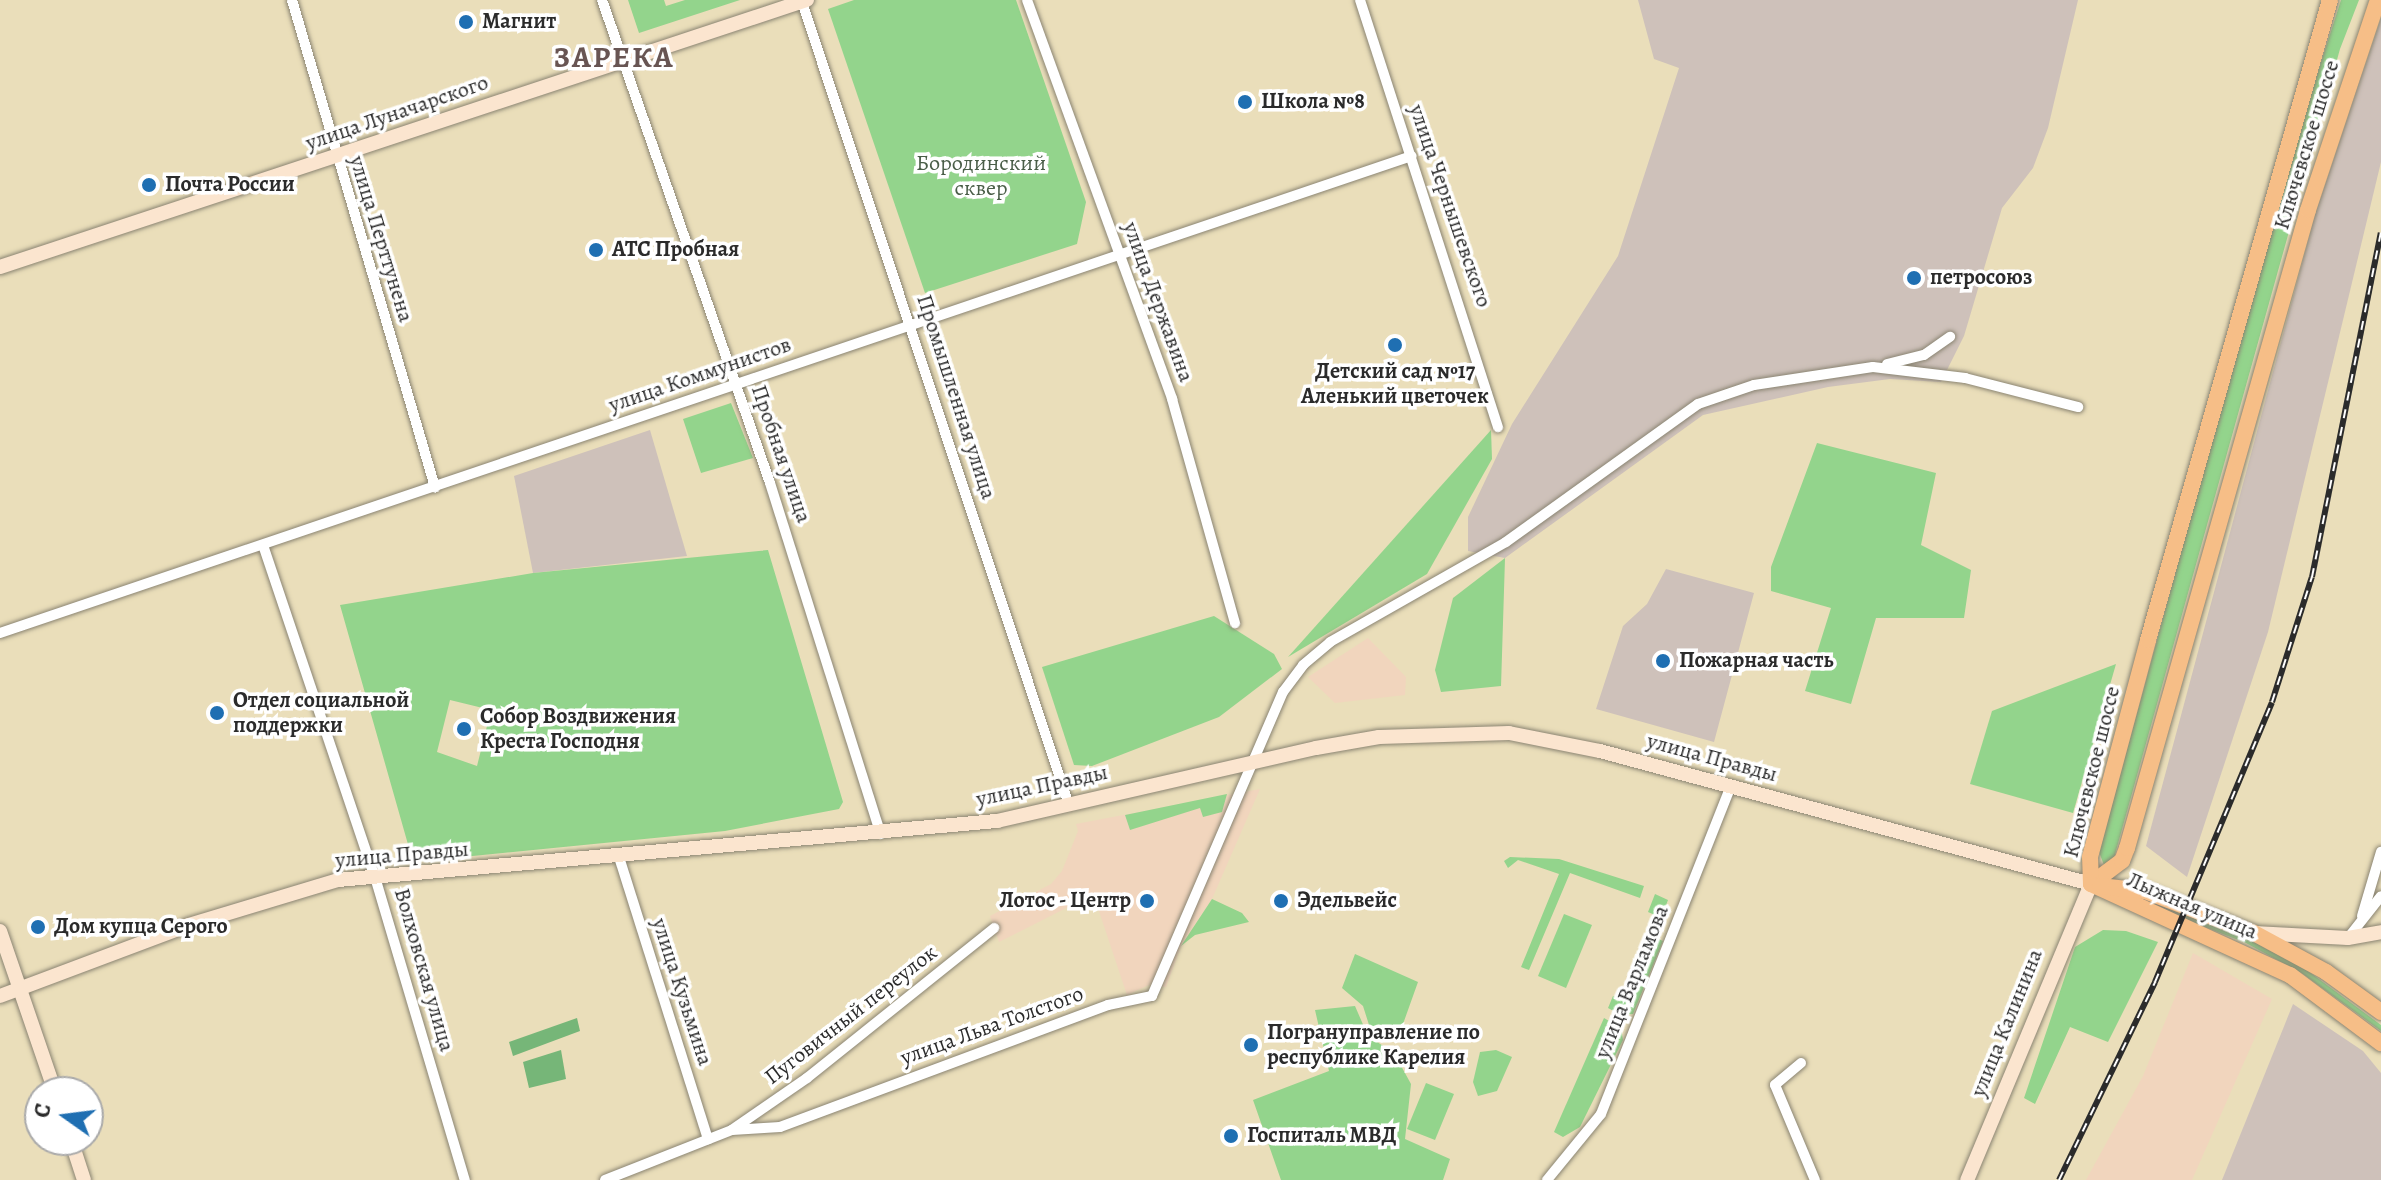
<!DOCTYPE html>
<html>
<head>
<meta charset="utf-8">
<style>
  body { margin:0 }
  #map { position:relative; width:2381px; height:1180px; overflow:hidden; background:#eadeba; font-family:Alegreya,serif }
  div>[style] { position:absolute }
  .built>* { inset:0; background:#f1d5bd }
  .industrial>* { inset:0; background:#cec1ba }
  .green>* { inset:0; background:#93d48c }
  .forest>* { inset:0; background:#76b678 }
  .roads { filter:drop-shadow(0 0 2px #8a8472) drop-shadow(0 0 2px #8a8472) }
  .street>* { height:10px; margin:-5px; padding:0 5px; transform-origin:5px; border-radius:5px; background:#fff }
  .secondary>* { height:14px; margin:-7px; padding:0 7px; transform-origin:7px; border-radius:7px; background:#fbe5cf }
  .primary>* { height:16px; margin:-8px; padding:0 8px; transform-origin:8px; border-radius:8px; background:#f6be87 }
  .rail>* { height:6px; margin-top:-3px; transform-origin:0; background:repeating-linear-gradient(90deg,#fff 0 9px,#2b2b2b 0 18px); box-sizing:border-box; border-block:2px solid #2b2b2b }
  .dots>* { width:22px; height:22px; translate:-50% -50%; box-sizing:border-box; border:4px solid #fff; border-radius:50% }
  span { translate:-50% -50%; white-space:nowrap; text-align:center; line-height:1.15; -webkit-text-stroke:7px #fff; paint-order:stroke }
  .poi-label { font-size:22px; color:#2b2b2b; font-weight:700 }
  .left { translate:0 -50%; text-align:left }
  .right { translate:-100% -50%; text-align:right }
  .street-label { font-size:22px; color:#2b2b2b }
  .park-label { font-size:22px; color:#4a5e48 }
  .district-label { font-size:30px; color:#685553; font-weight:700; letter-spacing:2px }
  .north { position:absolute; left:24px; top:1076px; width:80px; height:80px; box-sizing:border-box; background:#fff; border:2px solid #aaa; border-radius:50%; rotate:284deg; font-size:22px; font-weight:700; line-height:32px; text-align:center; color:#2b2b2b }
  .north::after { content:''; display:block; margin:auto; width:28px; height:36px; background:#1f6fb2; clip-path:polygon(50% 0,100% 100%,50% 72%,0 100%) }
</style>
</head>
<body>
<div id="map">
  <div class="built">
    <div style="clip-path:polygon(1368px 638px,1406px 677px,1405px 695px,1335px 703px,1308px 677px)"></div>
    <div style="clip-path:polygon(1260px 789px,1212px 899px,1181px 946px,1166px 987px,1149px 985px,1127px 995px,1097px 905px,1086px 898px,999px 942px,990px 916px,1051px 884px,1062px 871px,1078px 831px,1076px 824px)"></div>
    <div style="clip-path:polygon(2193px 953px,2272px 999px,2192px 1180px,2086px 1180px,2143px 1076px)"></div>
  </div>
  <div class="industrial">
    <div style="clip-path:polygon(1638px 0,2078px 0,2048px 128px,2033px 168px,2002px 208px,1964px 336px,1941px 382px,1890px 379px,1828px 387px,1703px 415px,1505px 558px,1468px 551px,1468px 517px,1512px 424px,1618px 256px,1679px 68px,1654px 59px)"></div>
    <div style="clip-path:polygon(2381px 18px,2381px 162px,2268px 632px,2187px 877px,2146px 846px,2315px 215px)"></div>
    <div style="clip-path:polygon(650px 430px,687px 556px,533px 573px,514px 476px)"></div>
    <div style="clip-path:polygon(1666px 569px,1754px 593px,1714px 742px,1596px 709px,1623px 626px,1647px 604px)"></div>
    <div style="clip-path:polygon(2293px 1004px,2363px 1051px,2381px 1073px,2381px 1180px,2222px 1180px)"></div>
  </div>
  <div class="green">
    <div style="clip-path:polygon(628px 0,664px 0,666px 6px,685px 0,740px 0,639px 33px)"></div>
    <div style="clip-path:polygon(854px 0,1016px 0,1086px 202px,1077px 244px,925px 293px,828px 9px)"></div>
    <div style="clip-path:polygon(2341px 0,2359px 0,2340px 49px,2114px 858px,2104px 865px,2099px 852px,2281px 187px)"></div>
    <div style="clip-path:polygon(731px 403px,753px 458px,701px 473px,683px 419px)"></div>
    <div style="clip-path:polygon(1491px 430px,1492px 459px,1427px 574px,1288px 657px)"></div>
    <div style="clip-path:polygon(1817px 443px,1936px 473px,1921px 545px,1971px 570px,1964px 618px,1876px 618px,1851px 704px,1805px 691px,1831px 608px,1771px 591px,1771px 567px)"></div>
    <div style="clip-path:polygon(evenodd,768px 550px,843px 802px,839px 809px,725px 831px,413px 862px,340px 605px,533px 573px,768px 550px,450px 700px,491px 710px,477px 766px,437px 752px,450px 700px)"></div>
    <div style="clip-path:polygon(1505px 558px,1501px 686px,1441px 692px,1435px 670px,1453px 598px)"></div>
    <div style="clip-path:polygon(1214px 616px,1274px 654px,1282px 669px,1219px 717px,1092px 766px,1074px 765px,1042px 667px)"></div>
    <div style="clip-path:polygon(2116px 664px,2073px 813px,1970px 784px,1992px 711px)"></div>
    <div style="clip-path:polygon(1227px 794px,1222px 812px,1203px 817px,1200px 808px,1130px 830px,1125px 815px)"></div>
    <div style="clip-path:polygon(1510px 857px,1559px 859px,1644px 886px,1640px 898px,1570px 873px,1529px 970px,1521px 967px,1559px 874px,1518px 860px,1508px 868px,1504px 861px)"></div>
    <div style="clip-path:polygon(1655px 894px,1668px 900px,1654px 937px,1663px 941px,1633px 1014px,1621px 1015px,1608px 1008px,1613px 996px,1622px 999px,1657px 916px,1648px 912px)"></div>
    <div style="clip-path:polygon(1212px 899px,1242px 913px,1249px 922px,1195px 935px,1181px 946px)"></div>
    <div style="clip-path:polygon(2156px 903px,2248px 939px,2308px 971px,2381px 1025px,2381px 1031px,2303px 974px,2246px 943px,2154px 907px)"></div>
    <div style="clip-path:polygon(1564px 914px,1592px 925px,1566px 988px,1538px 976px)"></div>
    <div style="clip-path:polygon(2103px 930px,2126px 931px,2158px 942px,2108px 1042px,2070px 1027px,2035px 1104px,2024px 1098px,2075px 947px)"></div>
    <div style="clip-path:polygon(1355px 954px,1418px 982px,1398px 1038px,1370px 1028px,1363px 1006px,1342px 988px)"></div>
    <div style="clip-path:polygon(1355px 1006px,1368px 1036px,1394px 1053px,1411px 1084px,1405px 1139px,1450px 1159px,1443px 1180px,1281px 1180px,1253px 1100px,1329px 1071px,1315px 1010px)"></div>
    <div style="clip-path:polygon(1604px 1018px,1621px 1028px,1623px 1040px,1580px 1127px,1563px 1137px,1554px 1132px)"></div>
    <div style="clip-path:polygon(1496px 1050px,1512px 1057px,1497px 1091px,1478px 1096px,1473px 1082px,1480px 1052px)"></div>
    <div style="clip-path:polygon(1426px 1083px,1454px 1094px,1435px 1140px,1407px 1129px)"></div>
  </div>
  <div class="forest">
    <div style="clip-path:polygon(577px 1018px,580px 1031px,513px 1056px,509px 1042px)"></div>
    <div style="clip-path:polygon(561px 1050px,566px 1079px,529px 1088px,523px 1062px)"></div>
  </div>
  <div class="roads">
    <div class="street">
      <div style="left:292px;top:0;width:508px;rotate:73.64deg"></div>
      <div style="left:602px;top:0;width:511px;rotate:70.82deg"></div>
      <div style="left:770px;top:483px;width:368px;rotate:72.5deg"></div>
      <div style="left:1027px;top:0;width:425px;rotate:70deg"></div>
      <div style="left:1172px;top:399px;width:233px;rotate:74.3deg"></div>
      <div style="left:1360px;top:0;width:449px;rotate:72.1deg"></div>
      <div style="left:802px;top:2px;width:846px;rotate:71.61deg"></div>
      <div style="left:1887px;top:364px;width:38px;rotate:-14deg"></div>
      <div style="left:1924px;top:355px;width:32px;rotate:-35deg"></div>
      <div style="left:263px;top:545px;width:350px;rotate:71.4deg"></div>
      <div style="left:375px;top:877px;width:316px;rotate:73.5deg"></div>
      <div style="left:0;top:633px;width:1490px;rotate:-18.67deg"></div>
      <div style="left:619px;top:857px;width:296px;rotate:72.5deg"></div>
      <div style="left:2362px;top:916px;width:67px;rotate:-73.5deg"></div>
      <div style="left:2348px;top:938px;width:53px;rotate:-51.8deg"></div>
      <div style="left:1801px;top:1063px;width:34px;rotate:140deg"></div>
      <div style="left:1775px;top:1085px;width:103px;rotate:67.2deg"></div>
      <div style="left:733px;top:1129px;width:90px;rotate:-34.6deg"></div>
      <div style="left:807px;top:1078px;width:240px;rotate:-38.7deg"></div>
      <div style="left:605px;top:1180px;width:136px;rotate:-21.5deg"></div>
      <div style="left:732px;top:1130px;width:48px;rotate:-3.6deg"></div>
      <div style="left:780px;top:1127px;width:350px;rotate:-20.4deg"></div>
      <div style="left:1108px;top:1005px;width:45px;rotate:-11.6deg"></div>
      <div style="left:1152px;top:996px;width:331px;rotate:-66.7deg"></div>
      <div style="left:1283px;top:692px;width:34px;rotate:-53deg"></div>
      <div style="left:1303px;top:665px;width:35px;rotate:-40deg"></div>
      <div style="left:1330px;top:642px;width:202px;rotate:-29.6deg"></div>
      <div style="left:1506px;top:542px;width:236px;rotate:-35.7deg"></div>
      <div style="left:1698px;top:404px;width:59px;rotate:-18.7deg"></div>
      <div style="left:1754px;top:385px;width:120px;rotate:-8.6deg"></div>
      <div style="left:1873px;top:367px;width:93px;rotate:6.8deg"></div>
      <div style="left:1965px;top:378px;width:117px;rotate:14.4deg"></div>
      <div style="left:1547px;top:1180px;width:85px;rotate:-50.7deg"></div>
      <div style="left:1601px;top:1114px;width:353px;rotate:-68.4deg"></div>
    </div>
    <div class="secondary">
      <div style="left:0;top:267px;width:850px;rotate:-18.31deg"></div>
      <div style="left:0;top:931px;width:170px;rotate:71.1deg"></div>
      <div style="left:2254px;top:933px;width:94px;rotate:3deg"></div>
      <div style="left:2348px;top:938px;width:34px;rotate:-10deg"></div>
      <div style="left:0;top:996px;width:202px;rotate:-20.6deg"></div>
      <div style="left:189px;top:925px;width:156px;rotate:-16.8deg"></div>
      <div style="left:338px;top:880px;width:662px;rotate:-5.12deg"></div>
      <div style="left:997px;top:821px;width:327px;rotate:-12.9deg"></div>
      <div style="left:1316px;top:748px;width:64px;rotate:-9.9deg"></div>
      <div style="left:1379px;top:737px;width:130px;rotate:-1.8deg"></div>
      <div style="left:1509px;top:733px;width:93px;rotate:11.2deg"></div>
      <div style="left:1600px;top:751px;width:509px;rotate:15.16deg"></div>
      <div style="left:2091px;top:884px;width:321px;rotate:112.7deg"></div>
      <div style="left:71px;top:1140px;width:42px;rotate:72deg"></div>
    </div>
    <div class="primary">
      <div style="left:2091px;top:884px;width:39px;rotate:-37deg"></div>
      <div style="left:2122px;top:861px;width:14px;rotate:-69deg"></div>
      <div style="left:2127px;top:848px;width:663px;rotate:-74.16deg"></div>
      <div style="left:2308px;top:210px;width:221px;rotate:-71.6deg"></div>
      <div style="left:2091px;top:884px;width:27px;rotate:-92deg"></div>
      <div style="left:2090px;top:857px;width:225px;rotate:-75deg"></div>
      <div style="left:2148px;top:640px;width:665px;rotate:-74.13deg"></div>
      <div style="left:2091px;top:884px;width:219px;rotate:24.6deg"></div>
      <div style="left:2290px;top:975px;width:114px;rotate:36.8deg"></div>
      <div style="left:2100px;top:886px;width:45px;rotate:6.3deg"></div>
      <div style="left:2145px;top:891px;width:117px;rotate:21.1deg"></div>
      <div style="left:2254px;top:933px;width:82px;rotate:28.4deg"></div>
      <div style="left:2326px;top:972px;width:68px;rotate:36deg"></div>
    </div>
  </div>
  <div class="rail">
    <div style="left:2059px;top:1180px;width:220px;rotate:-64.1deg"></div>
    <div style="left:2155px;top:982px;width:303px;rotate:-67.3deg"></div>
    <div style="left:2272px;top:702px;width:131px;rotate:-72.3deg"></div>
    <div style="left:2312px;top:577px;width:351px;rotate:-78.7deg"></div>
  </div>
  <div class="dots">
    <div style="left:466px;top:22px;background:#1f6fb2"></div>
    <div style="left:1245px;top:102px;background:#1f6fb2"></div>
    <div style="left:149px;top:185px;background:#1f6fb2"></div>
    <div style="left:596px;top:250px;background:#1f6fb2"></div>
    <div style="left:1914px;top:278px;background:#1f6fb2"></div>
    <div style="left:1395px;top:345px;background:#1f6fb2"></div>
    <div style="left:1663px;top:661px;background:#1f6fb2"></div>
    <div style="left:217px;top:713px;background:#1f6fb2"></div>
    <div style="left:464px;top:729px;background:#1f6fb2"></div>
    <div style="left:1147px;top:901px;background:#1f6fb2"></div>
    <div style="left:1281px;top:901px;background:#1f6fb2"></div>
    <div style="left:38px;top:927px;background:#1f6fb2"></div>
    <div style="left:1251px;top:1045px;background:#1f6fb2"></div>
    <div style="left:1231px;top:1136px;background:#1f6fb2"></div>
  </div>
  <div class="poi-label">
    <span class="left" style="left:482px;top:22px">Магнит</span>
    <span class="left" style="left:1261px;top:102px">Школа №8</span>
    <span class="left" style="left:165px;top:185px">Почта России</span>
    <span class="left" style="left:612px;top:250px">АТС Пробная</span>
    <span class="left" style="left:1930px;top:278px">петросоюз</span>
    <span style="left:1395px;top:384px">Детский сад №17<br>Аленький цветочек</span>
    <span class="left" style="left:1679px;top:661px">Пожарная часть</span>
    <span class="left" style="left:233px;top:713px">Отдел социальной<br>поддержки</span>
    <span class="left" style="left:480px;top:729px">Собор Воздвижения<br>Креста Господня</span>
    <span class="right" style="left:1131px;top:901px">Лотос - Центр</span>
    <span class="left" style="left:1297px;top:901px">Эдельвейс</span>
    <span class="left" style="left:54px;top:927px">Дом купца Серого</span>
    <span class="left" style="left:1267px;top:1045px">Погрануправление по<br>республике Карелия</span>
    <span class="left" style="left:1247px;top:1136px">Госпиталь МВД</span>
  </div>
  <div class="street-label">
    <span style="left:397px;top:113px;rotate:-19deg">улица Луначарского</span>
    <span style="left:2307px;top:145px;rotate:-73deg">Ключевское шоссе</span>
    <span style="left:1450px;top:206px;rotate:71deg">улица Чернышевского</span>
    <span style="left:381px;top:239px;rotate:73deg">улица Перттунена</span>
    <span style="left:1158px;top:302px;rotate:70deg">улица Державина</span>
    <span style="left:700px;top:375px;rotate:-19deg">улица Коммунистов</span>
    <span style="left:956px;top:397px;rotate:72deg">Промышленная улица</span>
    <span style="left:781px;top:454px;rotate:71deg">Пробная улица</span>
    <span style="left:1712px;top:758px;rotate:15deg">улица Правды</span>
    <span style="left:2092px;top:772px;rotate:-76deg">Ключевское шоссе</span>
    <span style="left:1042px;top:786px;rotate:-12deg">улица Правды</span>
    <span style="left:402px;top:855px;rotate:-5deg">улица Правды</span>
    <span style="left:2192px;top:906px;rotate:23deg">Лыжная улица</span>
    <span style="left:424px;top:970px;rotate:74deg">Волховская улица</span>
    <span style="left:1632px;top:982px;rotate:-68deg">улица Варламова</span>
    <span style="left:682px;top:992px;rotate:72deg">улица Кузьмина</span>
    <span style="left:851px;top:1015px;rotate:-38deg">Пуговичный переулок</span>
    <span style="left:2007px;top:1023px;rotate:-68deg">улица Калинина</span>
    <span style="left:992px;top:1026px;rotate:-20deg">улица Льва Толстого</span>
  </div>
  <div class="park-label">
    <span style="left:981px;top:176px">Бородинский<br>сквер</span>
  </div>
  <div class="district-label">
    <span style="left:614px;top:57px">ЗАРЕКА</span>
  </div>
  <div class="north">С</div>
</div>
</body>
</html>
